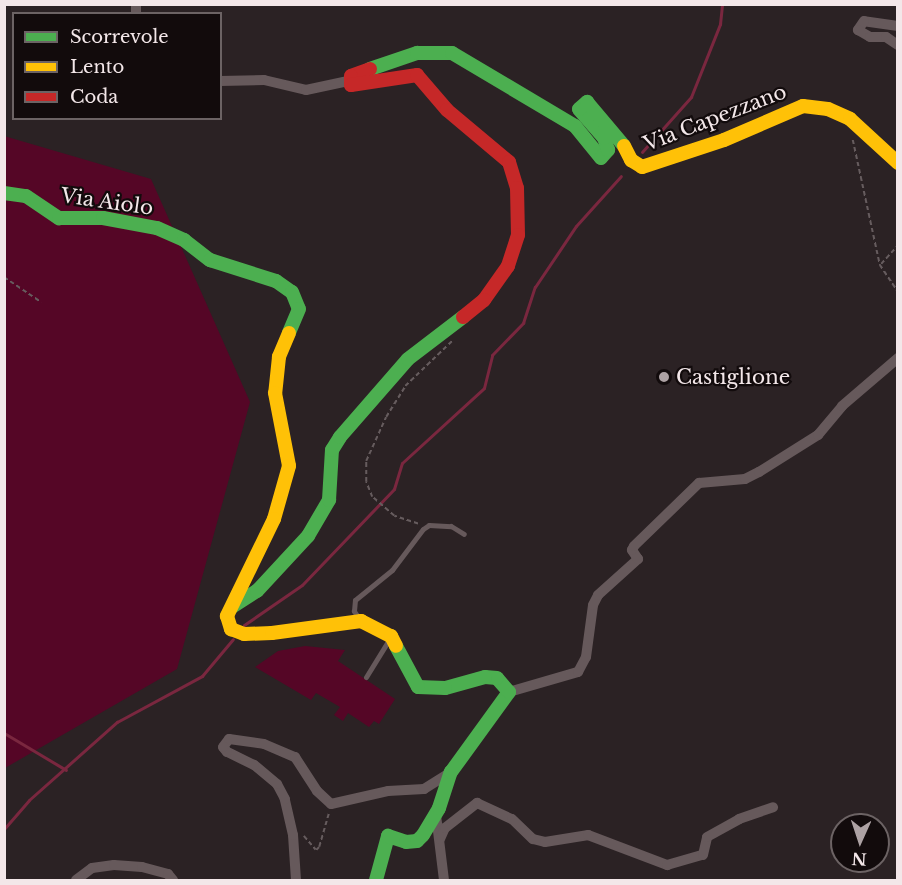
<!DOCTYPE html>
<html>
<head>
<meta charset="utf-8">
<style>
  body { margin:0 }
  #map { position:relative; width:902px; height:885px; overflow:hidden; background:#2b2224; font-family:"Libre Baskerville",serif }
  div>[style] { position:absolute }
  .green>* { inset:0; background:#550626 }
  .stream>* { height:3px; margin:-1.5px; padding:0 1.5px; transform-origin:1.5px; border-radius:1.5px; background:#7a273f }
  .path>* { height:1.5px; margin-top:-0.75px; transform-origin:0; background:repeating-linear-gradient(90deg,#665c5e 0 4.5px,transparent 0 7.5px) }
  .lane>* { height:5px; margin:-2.5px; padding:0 2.5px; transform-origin:2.5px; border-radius:2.5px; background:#66595b }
  .street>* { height:10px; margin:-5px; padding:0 5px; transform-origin:5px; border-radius:5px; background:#66595b }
  .fast>* { height:14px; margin:-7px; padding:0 7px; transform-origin:7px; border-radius:7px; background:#4caf50 }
  .slow>* { height:14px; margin:-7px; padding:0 7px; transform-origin:7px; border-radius:7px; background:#ffc107 }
  .jam>* { height:14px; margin:-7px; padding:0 7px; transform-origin:7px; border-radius:7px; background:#c62828 }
  .dots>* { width:16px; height:16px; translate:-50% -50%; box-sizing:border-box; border:3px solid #120b0c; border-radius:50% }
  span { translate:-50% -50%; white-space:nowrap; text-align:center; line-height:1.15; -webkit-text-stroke:4.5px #120b0c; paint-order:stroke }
  .street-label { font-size:20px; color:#f3e7e9 }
  .poi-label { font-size:20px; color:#f3e7e9 }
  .left { translate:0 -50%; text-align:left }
  .frame { position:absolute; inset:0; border:6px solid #f3e7e9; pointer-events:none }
  .legend { position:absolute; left:12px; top:12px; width:210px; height:108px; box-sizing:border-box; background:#120b0c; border:2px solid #6c6364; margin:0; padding:8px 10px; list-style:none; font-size:18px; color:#f3e7e9 }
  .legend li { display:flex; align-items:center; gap:12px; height:30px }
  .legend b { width:30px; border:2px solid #6c6364 }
  .north { position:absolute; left:830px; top:813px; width:60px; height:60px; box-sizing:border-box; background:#120b0c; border:2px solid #6c6364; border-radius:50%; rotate:183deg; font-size:16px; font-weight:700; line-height:24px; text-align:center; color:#f3e7e9 }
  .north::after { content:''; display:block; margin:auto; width:21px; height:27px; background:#ada2a4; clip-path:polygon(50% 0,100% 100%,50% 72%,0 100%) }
</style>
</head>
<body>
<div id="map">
  <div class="green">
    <div style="clip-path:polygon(4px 136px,151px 179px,250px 402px,177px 669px,5px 768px)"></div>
    <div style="clip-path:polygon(305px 646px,345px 650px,338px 661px,395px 699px,379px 724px,374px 721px,369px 727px,348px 713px,343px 721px,334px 715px,340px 707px,316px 693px,311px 700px,255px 667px,278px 651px)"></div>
  </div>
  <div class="stream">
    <div style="left:642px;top:152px;width:74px;rotate:-48.3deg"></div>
    <div style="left:691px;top:97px;width:79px;rotate:-68.3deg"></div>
    <div style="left:720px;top:24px;width:20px;rotate:-84deg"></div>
    <div style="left:244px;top:625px;width:70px;rotate:-34.6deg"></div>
    <div style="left:302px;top:585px;width:133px;rotate:-46.2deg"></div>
    <div style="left:394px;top:489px;width:27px;rotate:-73deg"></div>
    <div style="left:402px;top:463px;width:111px;rotate:-42.4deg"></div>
    <div style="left:484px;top:388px;width:34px;rotate:-76deg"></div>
    <div style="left:492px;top:355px;width:45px;rotate:-45.9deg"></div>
    <div style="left:523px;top:323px;width:38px;rotate:-72deg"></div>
    <div style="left:535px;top:287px;width:73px;rotate:-56.1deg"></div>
    <div style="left:576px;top:226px;width:67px;rotate:-48deg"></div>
    <div style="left:4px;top:733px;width:72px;rotate:30.8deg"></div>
    <div style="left:4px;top:829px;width:38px;rotate:-49deg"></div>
    <div style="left:29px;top:800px;width:118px;rotate:-41.6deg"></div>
    <div style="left:117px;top:722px;width:97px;rotate:-28.4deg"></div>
    <div style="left:202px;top:676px;width:48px;rotate:-50deg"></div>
  </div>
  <div class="path">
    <div style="left:853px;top:140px;width:128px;rotate:77.8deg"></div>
    <div style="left:880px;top:265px;width:32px;rotate:56deg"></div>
    <div style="left:881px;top:264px;width:25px;rotate:-48deg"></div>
    <div style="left:4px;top:277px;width:45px;rotate:34deg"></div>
    <div style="left:418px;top:524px;width:25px;rotate:-162deg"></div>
    <div style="left:394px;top:516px;width:29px;rotate:-139deg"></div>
    <div style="left:372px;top:497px;width:16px;rotate:-112deg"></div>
    <div style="left:366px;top:482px;width:21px;rotate:-90deg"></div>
    <div style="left:366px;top:461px;width:48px;rotate:-65.6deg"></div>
    <div style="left:386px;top:417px;width:36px;rotate:-58deg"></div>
    <div style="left:405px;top:386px;width:65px;rotate:-43.8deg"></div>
    <div style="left:304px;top:836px;width:18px;rotate:49deg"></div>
    <div style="left:316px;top:850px;width:4px;rotate:-45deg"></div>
    <div style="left:319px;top:847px;width:35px;rotate:-74deg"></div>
  </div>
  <div class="lane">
    <div style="left:360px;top:620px;width:11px;rotate:-124deg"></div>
    <div style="left:354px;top:611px;width:11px;rotate:-85deg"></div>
    <div style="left:355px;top:600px;width:48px;rotate:-39deg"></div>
    <div style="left:392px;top:570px;width:51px;rotate:-52.9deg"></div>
    <div style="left:423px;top:529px;width:7px;rotate:-34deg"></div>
    <div style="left:429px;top:525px;width:22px;rotate:3deg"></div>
    <div style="left:451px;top:526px;width:15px;rotate:32deg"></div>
    <div style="left:366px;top:677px;width:46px;rotate:-58.4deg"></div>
  </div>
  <div class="street">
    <div style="left:136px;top:14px;width:10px;rotate:-90deg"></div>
    <div style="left:898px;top:26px;width:34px;rotate:-172deg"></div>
    <div style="left:864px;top:21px;width:11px;rotate:124deg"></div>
    <div style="left:858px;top:30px;width:14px;rotate:30deg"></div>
    <div style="left:870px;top:37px;width:16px"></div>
    <div style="left:886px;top:37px;width:14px;rotate:34deg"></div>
    <div style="left:220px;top:81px;width:44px;rotate:-1.3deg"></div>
    <div style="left:264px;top:80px;width:43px;rotate:13.4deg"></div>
    <div style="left:306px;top:90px;width:43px;rotate:-12.1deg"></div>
    <div style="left:509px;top:692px;width:72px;rotate:-16.2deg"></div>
    <div style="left:578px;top:672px;width:17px;rotate:-62deg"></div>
    <div style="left:586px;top:657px;width:52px;rotate:-82.3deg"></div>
    <div style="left:593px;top:605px;width:11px;rotate:-63deg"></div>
    <div style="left:598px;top:595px;width:54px;rotate:-42deg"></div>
    <div style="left:638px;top:559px;width:11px;rotate:-124deg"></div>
    <div style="left:632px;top:550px;width:4px;rotate:-63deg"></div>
    <div style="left:634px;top:546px;width:91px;rotate:-44.1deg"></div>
    <div style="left:699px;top:483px;width:46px;rotate:-5deg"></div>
    <div style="left:745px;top:479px;width:16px;rotate:-27deg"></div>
    <div style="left:759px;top:472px;width:70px;rotate:-32.1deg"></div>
    <div style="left:818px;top:435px;width:38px;rotate:-50deg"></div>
    <div style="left:842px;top:406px;width:74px;rotate:-40.6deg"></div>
    <div style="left:436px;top:815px;width:65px;rotate:83deg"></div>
    <div style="left:440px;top:839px;width:12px;rotate:-66deg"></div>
    <div style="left:445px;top:828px;width:41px;rotate:-38deg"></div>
    <div style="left:477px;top:803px;width:38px;rotate:25deg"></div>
    <div style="left:512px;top:819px;width:29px;rotate:44deg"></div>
    <div style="left:533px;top:839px;width:12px;rotate:14deg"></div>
    <div style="left:545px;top:842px;width:44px;rotate:-9.2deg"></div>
    <div style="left:588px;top:835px;width:85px;rotate:20.8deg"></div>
    <div style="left:667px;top:865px;width:37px;rotate:-16deg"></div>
    <div style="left:703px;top:855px;width:18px;rotate:-77deg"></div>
    <div style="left:707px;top:837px;width:37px;rotate:-29deg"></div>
    <div style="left:739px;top:819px;width:36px;rotate:-19deg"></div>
    <div style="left:76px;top:880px;width:20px;rotate:-37deg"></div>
    <div style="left:92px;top:868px;width:22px;rotate:-8deg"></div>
    <div style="left:114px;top:865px;width:28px;rotate:4deg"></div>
    <div style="left:142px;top:867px;width:27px;rotate:15deg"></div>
    <div style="left:168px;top:874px;width:8px;rotate:50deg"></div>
    <div style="left:296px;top:880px;width:45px;rotate:-93.8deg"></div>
    <div style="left:293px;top:835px;width:37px;rotate:-103deg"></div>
    <div style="left:285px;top:799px;width:17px;rotate:-118deg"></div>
    <div style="left:277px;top:784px;width:30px;rotate:-140deg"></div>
    <div style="left:254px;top:765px;width:30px;rotate:-154deg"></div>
    <div style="left:227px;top:752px;width:6px;rotate:-129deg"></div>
    <div style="left:223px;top:747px;width:10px;rotate:-53deg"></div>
    <div style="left:229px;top:739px;width:35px;rotate:8deg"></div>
    <div style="left:264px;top:744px;width:34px;rotate:23deg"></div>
    <div style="left:295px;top:757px;width:40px;rotate:57.1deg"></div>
    <div style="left:317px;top:791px;width:19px;rotate:43deg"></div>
    <div style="left:331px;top:804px;width:58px;rotate:-12.8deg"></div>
    <div style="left:388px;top:791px;width:36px;rotate:-3deg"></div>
    <div style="left:424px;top:789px;width:32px;rotate:-32deg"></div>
  </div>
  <div class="fast">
    <div style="left:370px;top:69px;width:50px;rotate:-18.8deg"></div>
    <div style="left:417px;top:53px;width:35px"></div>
    <div style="left:452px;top:53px;width:143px;rotate:30.7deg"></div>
    <div style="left:575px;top:126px;width:41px;rotate:50.9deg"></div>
    <div style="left:601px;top:158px;width:11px;rotate:-49deg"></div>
    <div style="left:608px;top:150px;width:13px;rotate:-108deg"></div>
    <div style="left:604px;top:138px;width:38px;rotate:-131deg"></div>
    <div style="left:579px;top:109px;width:11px;rotate:-41deg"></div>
    <div style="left:587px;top:102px;width:57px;rotate:49.9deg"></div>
    <div style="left:4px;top:193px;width:22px;rotate:8deg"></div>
    <div style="left:26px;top:196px;width:40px;rotate:34deg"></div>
    <div style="left:59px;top:218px;width:44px"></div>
    <div style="left:103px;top:218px;width:55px;rotate:10.5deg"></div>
    <div style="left:157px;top:228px;width:30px;rotate:24deg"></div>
    <div style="left:184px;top:240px;width:33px;rotate:38deg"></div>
    <div style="left:210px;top:260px;width:69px;rotate:17.7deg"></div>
    <div style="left:276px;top:281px;width:19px;rotate:35deg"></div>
    <div style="left:292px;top:292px;width:18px;rotate:68deg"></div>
    <div style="left:299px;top:309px;width:26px;rotate:113deg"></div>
    <div style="left:232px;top:607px;width:30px;rotate:-33deg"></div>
    <div style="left:257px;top:591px;width:75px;rotate:-47.2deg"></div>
    <div style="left:308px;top:536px;width:42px;rotate:-59.7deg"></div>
    <div style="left:329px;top:500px;width:50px;rotate:-86.6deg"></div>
    <div style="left:332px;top:450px;width:15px;rotate:-58deg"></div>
    <div style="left:340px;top:437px;width:103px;rotate:-48.9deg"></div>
    <div style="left:408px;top:359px;width:69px;rotate:-37.4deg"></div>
    <div style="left:376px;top:880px;width:46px;rotate:-74.7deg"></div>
    <div style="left:388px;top:836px;width:19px;rotate:18deg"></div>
    <div style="left:406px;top:842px;width:11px;rotate:-5deg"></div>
    <div style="left:417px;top:841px;width:8px;rotate:-45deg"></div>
    <div style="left:423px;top:835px;width:31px;rotate:-59deg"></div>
    <div style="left:439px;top:808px;width:38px;rotate:-72deg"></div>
    <div style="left:451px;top:772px;width:99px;rotate:-54.1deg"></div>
    <div style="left:509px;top:692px;width:18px;rotate:-131deg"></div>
    <div style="left:497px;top:678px;width:12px;rotate:-175deg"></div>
    <div style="left:485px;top:677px;width:41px;rotate:164.6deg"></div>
    <div style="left:445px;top:688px;width:27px;rotate:-178deg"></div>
    <div style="left:418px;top:687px;width:47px;rotate:-118.2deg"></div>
  </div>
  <div class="slow">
    <div style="left:624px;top:146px;width:16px;rotate:63deg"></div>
    <div style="left:631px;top:160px;width:13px;rotate:32deg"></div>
    <div style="left:642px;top:167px;width:86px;rotate:-18.2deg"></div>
    <div style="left:724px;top:140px;width:86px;rotate:-23.3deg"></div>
    <div style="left:803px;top:106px;width:25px;rotate:7deg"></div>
    <div style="left:828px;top:109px;width:24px;rotate:24deg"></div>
    <div style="left:850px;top:119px;width:65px;rotate:42.5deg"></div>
    <div style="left:289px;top:333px;width:26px;rotate:113deg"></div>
    <div style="left:279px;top:357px;width:36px;rotate:96deg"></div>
    <div style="left:275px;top:393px;width:74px;rotate:79.1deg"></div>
    <div style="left:289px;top:466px;width:55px;rotate:105.8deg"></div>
    <div style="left:274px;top:519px;width:108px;rotate:115.9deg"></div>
    <div style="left:227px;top:616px;width:14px;rotate:73deg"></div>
    <div style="left:231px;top:629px;width:14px;rotate:21deg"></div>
    <div style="left:244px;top:634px;width:28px;rotate:-2deg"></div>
    <div style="left:272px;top:633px;width:90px;rotate:-7.7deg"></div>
    <div style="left:361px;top:621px;width:34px;rotate:27deg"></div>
    <div style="left:391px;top:636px;width:11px;rotate:63deg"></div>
  </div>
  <div class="jam">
    <div style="left:370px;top:69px;width:20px;rotate:160deg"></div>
    <div style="left:351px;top:76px;width:9px;rotate:90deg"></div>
    <div style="left:351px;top:85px;width:67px;rotate:-8.6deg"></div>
    <div style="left:417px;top:75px;width:46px;rotate:49.4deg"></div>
    <div style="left:447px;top:110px;width:81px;rotate:40deg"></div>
    <div style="left:509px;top:162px;width:27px;rotate:73deg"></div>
    <div style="left:517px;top:188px;width:47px;rotate:88.8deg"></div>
    <div style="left:518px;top:235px;width:33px;rotate:108deg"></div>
    <div style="left:508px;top:266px;width:42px;rotate:125.2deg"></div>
    <div style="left:484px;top:300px;width:27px;rotate:141deg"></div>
  </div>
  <div class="dots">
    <div style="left:664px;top:377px;background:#ada2a4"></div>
  </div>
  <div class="street-label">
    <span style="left:715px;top:118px;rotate:-21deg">Via Capezzano</span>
    <span style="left:107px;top:202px;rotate:8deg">Via Aiolo</span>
  </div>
  <div class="poi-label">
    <span class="left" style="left:676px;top:377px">Castiglione</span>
  </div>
  <div class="frame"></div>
  <ul class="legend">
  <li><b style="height:8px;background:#4caf50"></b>Scorrevole</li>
  <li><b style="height:8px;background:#ffc107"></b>Lento</li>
  <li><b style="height:8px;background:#c62828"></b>Coda</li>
  </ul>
  <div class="north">N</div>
</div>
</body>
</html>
